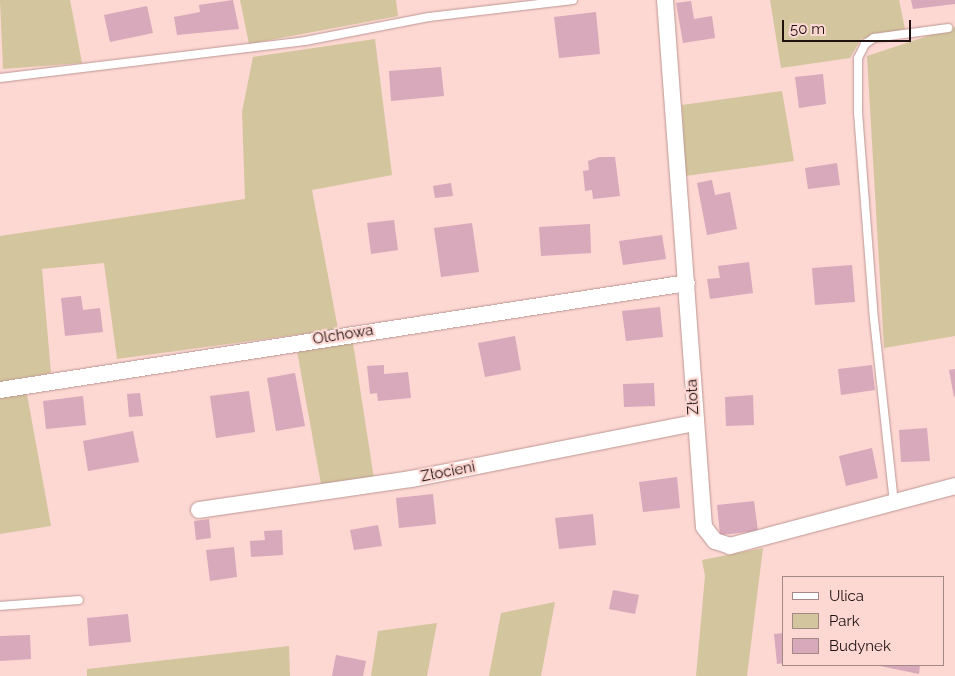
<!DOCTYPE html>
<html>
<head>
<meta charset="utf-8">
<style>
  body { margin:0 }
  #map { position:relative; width:955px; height:676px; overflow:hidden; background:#fdd7d2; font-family:Raleway,sans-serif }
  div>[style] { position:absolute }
  .green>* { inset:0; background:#d3c59d }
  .building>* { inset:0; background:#d8a8bb }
  .roads { filter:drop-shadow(0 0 1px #bc9793) drop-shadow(0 0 1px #bc9793) }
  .service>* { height:8px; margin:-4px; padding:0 4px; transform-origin:4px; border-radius:4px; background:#fff }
  .minor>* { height:16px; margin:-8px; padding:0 8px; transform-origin:8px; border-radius:8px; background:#fff }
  span { translate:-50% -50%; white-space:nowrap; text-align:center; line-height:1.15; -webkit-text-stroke:4.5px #fdd7d2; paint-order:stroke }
  .street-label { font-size:15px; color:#1f1211 }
  .legend { position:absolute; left:782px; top:576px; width:162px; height:90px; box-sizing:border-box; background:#fdd7d2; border:1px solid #a48885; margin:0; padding:6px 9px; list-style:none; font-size:15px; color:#1f1211 }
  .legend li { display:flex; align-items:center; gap:10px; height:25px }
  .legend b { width:25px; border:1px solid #a48885 }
  .scale { position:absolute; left:782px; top:20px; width:129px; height:22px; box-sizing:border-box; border:2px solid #1f1211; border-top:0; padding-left:6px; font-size:15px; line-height:18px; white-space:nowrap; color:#1f1211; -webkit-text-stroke:4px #fdd7d2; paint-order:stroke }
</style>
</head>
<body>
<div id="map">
  <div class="green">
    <div style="clip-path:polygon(0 0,70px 0,82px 63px,3px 69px)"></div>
    <div style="clip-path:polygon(240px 0,396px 0,398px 16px,249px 44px)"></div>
    <div style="clip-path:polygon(770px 0,899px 0,905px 29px,861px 39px,850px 58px,781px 68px)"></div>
    <div style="clip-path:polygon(955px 27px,955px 336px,884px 348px,867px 56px)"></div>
    <div style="clip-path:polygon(375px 39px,392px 175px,312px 190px,338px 329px,117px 359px,104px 263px,42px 269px,51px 373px,0 382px,0 236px,245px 199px,242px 112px,253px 57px)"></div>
    <div style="clip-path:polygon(782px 91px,794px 161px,685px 176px,682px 105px)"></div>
    <div style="clip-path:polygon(353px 343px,374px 479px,321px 484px,297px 351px)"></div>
    <div style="clip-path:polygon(26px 389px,51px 526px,0 534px,0 396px)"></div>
    <div style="clip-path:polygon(763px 548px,747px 676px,696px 676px,705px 576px,702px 560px)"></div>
    <div style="clip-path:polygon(555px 602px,541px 676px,489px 676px,501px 613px)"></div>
    <div style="clip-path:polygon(437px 623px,427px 676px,371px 676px,378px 631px)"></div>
    <div style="clip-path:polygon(289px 646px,290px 676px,87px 676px,87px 669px)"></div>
  </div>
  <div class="building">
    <div style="clip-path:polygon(233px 0,239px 29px,177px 35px,174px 17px,200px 12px,199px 5px)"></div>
    <div style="clip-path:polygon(911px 0,955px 0,955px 4px,913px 9px)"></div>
    <div style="clip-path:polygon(691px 1px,694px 19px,712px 16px,715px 38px,683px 43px,676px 3px)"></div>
    <div style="clip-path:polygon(147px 6px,153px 33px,110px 42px,104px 15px)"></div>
    <div style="clip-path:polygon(596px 12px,600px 54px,559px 58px,554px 17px)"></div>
    <div style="clip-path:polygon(441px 67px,444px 96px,391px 101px,389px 71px)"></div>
    <div style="clip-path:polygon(823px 74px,826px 104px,799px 108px,795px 77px)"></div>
    <div style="clip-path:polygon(599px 157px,615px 157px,620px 196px,593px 199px,592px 190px,585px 191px,583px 171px,589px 170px,588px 161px)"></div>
    <div style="clip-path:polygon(837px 163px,840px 185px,808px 189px,805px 168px)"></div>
    <div style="clip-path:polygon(712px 180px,715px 195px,730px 192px,737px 229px,707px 235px,697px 183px)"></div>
    <div style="clip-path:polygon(451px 183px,453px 196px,435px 198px,433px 186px)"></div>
    <div style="clip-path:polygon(394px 220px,398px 250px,371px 254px,367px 223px)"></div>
    <div style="clip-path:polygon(472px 223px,479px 272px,441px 277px,434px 228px)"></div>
    <div style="clip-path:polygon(590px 224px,591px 253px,541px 256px,539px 227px)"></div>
    <div style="clip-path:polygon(662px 235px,666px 259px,623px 265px,619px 241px)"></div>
    <div style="clip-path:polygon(749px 262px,753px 293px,710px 299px,707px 279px,720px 278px,718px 266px)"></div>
    <div style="clip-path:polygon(852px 265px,855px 302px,815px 305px,812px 268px)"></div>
    <div style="clip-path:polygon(81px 296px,83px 310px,100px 308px,103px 332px,65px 336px,61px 298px)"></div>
    <div style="clip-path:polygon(660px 307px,663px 337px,626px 341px,622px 311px)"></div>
    <div style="clip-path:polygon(515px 336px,521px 370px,485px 377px,478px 343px)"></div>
    <div style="clip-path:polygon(384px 365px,384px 374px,408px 372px,411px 398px,378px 401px,377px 393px,370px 394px,367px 366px)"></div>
    <div style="clip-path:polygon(872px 365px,875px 390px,841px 395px,838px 369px)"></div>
    <div style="clip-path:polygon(955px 369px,955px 396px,954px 397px,949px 370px)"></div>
    <div style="clip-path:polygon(295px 373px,305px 426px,276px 431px,267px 378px)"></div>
    <div style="clip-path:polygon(654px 383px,655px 406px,624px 407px,623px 384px)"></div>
    <div style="clip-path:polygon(249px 391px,255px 432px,216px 438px,210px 396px)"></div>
    <div style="clip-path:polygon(140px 393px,143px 416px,129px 417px,127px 394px)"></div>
    <div style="clip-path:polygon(753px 395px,754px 425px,726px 426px,725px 397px)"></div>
    <div style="clip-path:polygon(83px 396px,86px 425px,46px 429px,43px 401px)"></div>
    <div style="clip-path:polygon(927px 428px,930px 461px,901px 462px,899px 430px)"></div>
    <div style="clip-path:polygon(133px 431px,139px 462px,88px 471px,83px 441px)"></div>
    <div style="clip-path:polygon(872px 448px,878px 478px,846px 486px,839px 456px)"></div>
    <div style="clip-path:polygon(677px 477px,680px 508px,643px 512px,639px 482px)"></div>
    <div style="clip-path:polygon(433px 494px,436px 524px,399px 528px,396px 498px)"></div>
    <div style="clip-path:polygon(754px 501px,758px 531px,720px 535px,717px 505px)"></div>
    <div style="clip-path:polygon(593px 514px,596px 545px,559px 549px,555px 518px)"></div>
    <div style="clip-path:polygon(209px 519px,211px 538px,196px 540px,194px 521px)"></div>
    <div style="clip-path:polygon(378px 525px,382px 546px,354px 550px,350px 530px)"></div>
    <div style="clip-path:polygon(282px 530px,283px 555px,251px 557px,250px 541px,265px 540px,264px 531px)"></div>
    <div style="clip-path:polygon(234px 547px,237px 577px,210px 581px,206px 550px)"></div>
    <div style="clip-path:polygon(613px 590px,639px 595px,635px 614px,609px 609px)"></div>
    <div style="clip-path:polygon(128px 614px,131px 642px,89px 646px,87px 618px)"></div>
    <div style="clip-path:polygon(784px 633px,784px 663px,777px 664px,774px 634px)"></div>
    <div style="clip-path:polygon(30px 635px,31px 659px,0 661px,0 636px)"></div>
    <div style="clip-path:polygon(336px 655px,366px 661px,363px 676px,332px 676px)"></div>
    <div style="clip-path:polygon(875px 665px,920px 665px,919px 674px)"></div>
  </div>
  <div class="roads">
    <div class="service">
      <div style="left:0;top:78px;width:307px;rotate:-6.9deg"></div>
      <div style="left:305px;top:41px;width:126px;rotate:-11deg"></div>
      <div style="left:429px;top:17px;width:145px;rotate:-6.7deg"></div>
      <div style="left:894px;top:503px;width:184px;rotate:-96.2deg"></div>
      <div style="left:874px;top:320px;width:208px;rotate:-94.4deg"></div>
      <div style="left:858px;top:113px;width:55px;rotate:-90deg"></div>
      <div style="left:858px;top:58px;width:16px;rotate:-63deg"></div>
      <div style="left:865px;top:44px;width:11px;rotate:-34deg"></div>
      <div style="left:874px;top:38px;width:75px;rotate:-7.7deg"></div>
      <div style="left:0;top:606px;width:79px;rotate:-4.3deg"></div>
    </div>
    <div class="minor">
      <div style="left:665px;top:0;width:528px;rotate:85.77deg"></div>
      <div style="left:704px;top:527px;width:18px;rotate:52deg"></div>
      <div style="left:715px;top:541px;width:16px;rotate:18deg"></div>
      <div style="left:730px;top:546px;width:233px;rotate:-14.9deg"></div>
      <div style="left:0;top:390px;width:695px;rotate:-8.85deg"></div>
      <div style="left:199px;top:510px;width:214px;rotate:-8.3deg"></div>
      <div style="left:411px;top:479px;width:289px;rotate:-11.2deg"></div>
    </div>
  </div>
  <div class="street-label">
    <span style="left:343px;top:335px;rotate:-9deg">Olchowa</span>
    <span style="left:693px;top:397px;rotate:-93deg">Złota</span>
    <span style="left:448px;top:472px;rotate:-11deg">Złocieni</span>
  </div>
  <ul class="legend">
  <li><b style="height:6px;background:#fff"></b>Ulica</li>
  <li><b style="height:14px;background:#d3c59d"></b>Park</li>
  <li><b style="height:14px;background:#d8a8bb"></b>Budynek</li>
  </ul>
  <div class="scale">50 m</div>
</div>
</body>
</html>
